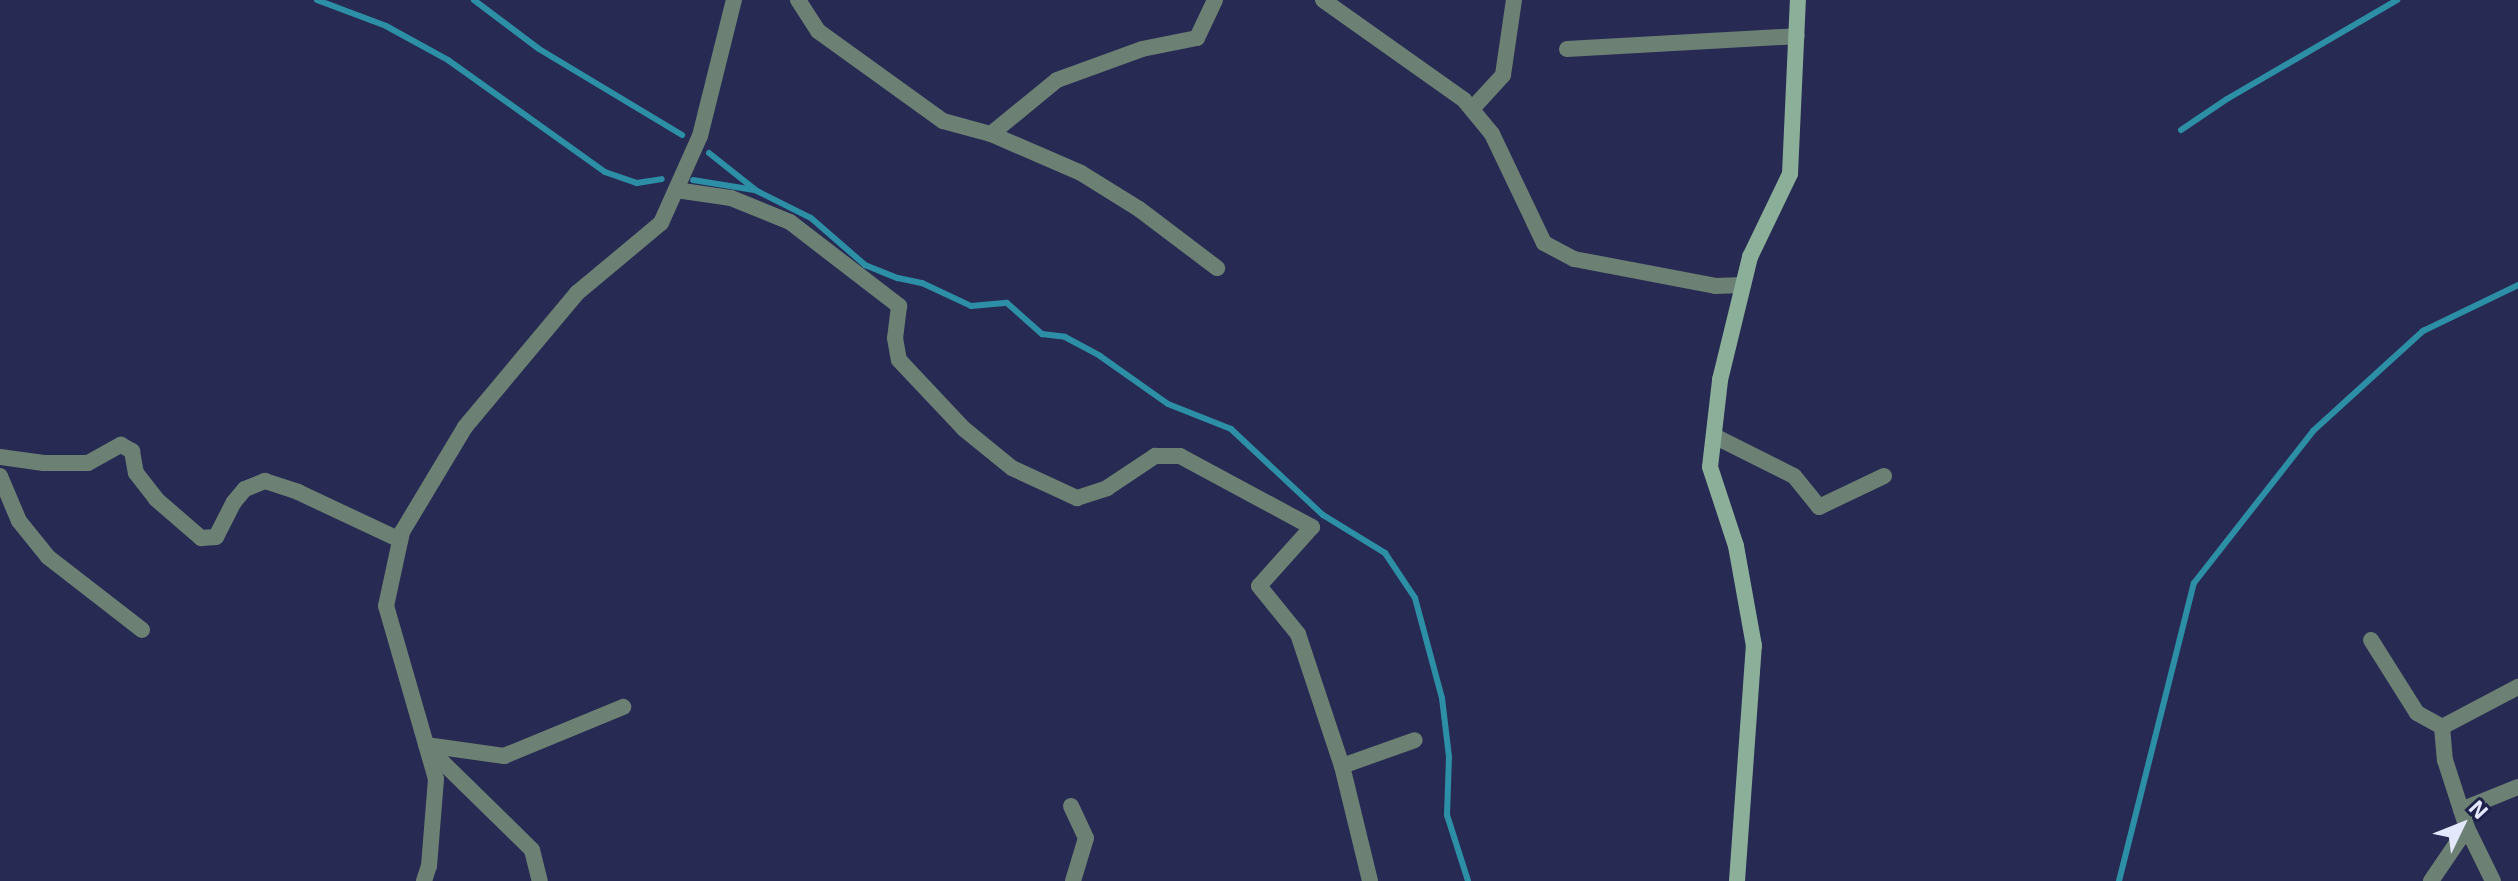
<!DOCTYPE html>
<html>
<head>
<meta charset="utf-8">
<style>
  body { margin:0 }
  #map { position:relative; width:2518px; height:881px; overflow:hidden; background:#272b53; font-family:"Exo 2",sans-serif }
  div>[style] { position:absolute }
  .stream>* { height:6px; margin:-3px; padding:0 3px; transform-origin:3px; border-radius:3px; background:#2c8fa6 }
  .street>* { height:16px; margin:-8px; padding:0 8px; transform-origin:8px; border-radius:8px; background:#6c8173 }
  .secondary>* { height:16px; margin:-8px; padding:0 8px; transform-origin:8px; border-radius:8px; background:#8caf99 }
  span { translate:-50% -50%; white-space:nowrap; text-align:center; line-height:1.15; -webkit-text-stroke:8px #1e2148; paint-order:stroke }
  .north { position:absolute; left:2422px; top:785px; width:80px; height:80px; -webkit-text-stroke:6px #1e2148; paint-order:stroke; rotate:47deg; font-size:22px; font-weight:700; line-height:32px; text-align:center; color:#e4e8fd }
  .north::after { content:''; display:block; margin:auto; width:28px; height:36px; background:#e4e8fd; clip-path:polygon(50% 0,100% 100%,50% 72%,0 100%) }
</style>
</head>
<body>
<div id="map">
  <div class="stream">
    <div style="left:317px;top:0;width:74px;rotate:20.6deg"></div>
    <div style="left:386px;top:26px;width:71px;rotate:28.7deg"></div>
    <div style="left:448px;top:60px;width:193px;rotate:35.5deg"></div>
    <div style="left:605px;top:172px;width:34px;rotate:19deg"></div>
    <div style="left:637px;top:183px;width:25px;rotate:-9deg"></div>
    <div style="left:474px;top:0;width:81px;rotate:37deg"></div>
    <div style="left:539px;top:49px;width:167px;rotate:31deg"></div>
    <div style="left:2181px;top:130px;width:55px;rotate:-34deg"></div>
    <div style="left:2227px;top:99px;width:197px;rotate:-30.2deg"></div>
    <div style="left:709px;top:153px;width:61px;rotate:38.4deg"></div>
    <div style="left:757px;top:191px;width:60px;rotate:26.6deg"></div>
    <div style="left:811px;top:218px;width:72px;rotate:41deg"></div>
    <div style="left:865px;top:265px;width:35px;rotate:22deg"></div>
    <div style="left:898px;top:278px;width:25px;rotate:12deg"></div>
    <div style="left:922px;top:283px;width:54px;rotate:25.1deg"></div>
    <div style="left:971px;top:306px;width:36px;rotate:-5deg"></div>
    <div style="left:1007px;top:303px;width:47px;rotate:41.5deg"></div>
    <div style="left:1042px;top:334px;width:23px;rotate:7deg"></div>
    <div style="left:1065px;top:337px;width:40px;rotate:28deg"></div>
    <div style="left:1100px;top:356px;width:83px;rotate:35.2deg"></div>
    <div style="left:1168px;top:404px;width:68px;rotate:21.6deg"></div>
    <div style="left:1231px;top:429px;width:126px;rotate:43.1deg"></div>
    <div style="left:1323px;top:515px;width:73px;rotate:31.5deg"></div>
    <div style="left:1385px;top:553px;width:54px;rotate:56.3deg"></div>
    <div style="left:1415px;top:598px;width:104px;rotate:74.9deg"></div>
    <div style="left:1442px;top:698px;width:59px;rotate:83.2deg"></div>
    <div style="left:1449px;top:757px;width:58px;rotate:92deg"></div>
    <div style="left:1447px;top:815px;width:69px;rotate:72.3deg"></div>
    <div style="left:693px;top:180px;width:62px;rotate:9.3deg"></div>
    <div style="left:2119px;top:881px;width:307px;rotate:-75.9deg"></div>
    <div style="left:2194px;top:583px;width:193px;rotate:-51.9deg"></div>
    <div style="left:2313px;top:431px;width:149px;rotate:-42.3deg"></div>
    <div style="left:2423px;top:331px;width:106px;rotate:-25.8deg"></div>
  </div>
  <div class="street">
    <div style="left:798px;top:0;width:37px;rotate:57deg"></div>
    <div style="left:818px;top:31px;width:154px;rotate:35.8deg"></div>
    <div style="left:943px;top:121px;width:50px;rotate:15.2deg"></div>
    <div style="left:991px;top:134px;width:85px;rotate:-39.3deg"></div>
    <div style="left:1057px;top:80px;width:90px;rotate:-20deg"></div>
    <div style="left:1142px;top:49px;width:56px;rotate:-11.3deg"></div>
    <div style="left:1197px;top:38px;width:42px;rotate:-64.7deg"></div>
    <div style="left:1323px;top:0;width:173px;rotate:35.3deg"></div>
    <div style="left:1464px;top:100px;width:44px;rotate:50.5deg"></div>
    <div style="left:1492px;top:134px;width:121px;rotate:64.5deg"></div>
    <div style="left:1544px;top:243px;width:34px;rotate:28deg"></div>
    <div style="left:1574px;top:259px;width:144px;rotate:10.8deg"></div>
    <div style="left:1715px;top:286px;width:28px;rotate:-2deg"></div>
    <div style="left:1567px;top:49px;width:230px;rotate:-3.2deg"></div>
    <div style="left:1472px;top:109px;width:46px;rotate:-47.6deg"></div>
    <div style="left:1503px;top:75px;width:76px;rotate:-81.7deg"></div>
    <div style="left:991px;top:134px;width:98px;rotate:23.4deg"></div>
    <div style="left:1081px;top:173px;width:68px;rotate:31.8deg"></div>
    <div style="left:1139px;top:209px;width:98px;rotate:37.1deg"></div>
    <div style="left:676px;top:190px;width:56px;rotate:8.3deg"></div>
    <div style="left:731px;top:198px;width:64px;rotate:22.1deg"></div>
    <div style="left:790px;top:222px;width:138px;rotate:37.6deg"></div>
    <div style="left:899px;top:306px;width:32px;rotate:97deg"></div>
    <div style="left:895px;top:338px;width:22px;rotate:80deg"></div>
    <div style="left:899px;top:360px;width:95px;rotate:46.7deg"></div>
    <div style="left:964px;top:429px;width:62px;rotate:39.1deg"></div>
    <div style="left:1012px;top:468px;width:72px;rotate:24.8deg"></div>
    <div style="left:1077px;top:498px;width:32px;rotate:-18deg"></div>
    <div style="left:1107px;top:488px;width:58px;rotate:-33.7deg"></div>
    <div style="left:1155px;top:456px;width:25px"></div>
    <div style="left:1180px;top:456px;width:150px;rotate:28.3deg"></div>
    <div style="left:1312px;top:527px;width:79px;rotate:131.9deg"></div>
    <div style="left:1259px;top:586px;width:62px;rotate:50.9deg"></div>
    <div style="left:1298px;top:634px;width:139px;rotate:71.6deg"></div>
    <div style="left:1342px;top:766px;width:77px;rotate:-19.6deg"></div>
    <div style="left:1714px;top:436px;width:89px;rotate:26.6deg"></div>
    <div style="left:1794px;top:476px;width:40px;rotate:51deg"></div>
    <div style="left:1819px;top:507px;width:72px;rotate:-25.5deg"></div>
    <div style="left:0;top:457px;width:44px;rotate:7.8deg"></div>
    <div style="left:44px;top:463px;width:44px"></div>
    <div style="left:88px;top:463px;width:38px;rotate:-29deg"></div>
    <div style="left:121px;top:445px;width:13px;rotate:29deg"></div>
    <div style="left:132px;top:451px;width:22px;rotate:80deg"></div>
    <div style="left:136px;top:473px;width:33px;rotate:52deg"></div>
    <div style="left:156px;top:499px;width:60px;rotate:40.9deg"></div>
    <div style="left:201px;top:538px;width:15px;rotate:-4deg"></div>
    <div style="left:216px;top:537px;width:39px;rotate:-63deg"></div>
    <div style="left:234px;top:502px;width:17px;rotate:-50deg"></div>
    <div style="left:245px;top:489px;width:22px;rotate:-22deg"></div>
    <div style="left:265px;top:481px;width:35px;rotate:18deg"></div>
    <div style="left:298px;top:492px;width:113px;rotate:25.2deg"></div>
    <div style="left:0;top:476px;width:49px;rotate:67.1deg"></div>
    <div style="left:19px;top:521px;width:46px;rotate:51.1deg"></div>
    <div style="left:48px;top:557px;width:119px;rotate:37.8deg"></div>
    <div style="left:2371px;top:640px;width:86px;rotate:57.8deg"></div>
    <div style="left:2417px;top:713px;width:29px;rotate:29deg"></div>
    <div style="left:2442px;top:727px;width:33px;rotate:85deg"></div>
    <div style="left:2445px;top:760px;width:71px;rotate:72.1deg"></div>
    <div style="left:2467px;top:828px;width:59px;rotate:63.9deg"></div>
    <div style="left:2442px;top:727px;width:86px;rotate:-27.8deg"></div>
    <div style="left:426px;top:745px;width:79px;rotate:8deg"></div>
    <div style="left:504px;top:756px;width:129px;rotate:-22.4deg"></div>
    <div style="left:427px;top:747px;width:147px;rotate:44.4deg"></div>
    <div style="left:532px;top:850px;width:32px;rotate:76deg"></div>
    <div style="left:1342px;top:766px;width:118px;rotate:76.3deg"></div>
    <div style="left:1071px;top:806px;width:35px;rotate:65deg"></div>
    <div style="left:1086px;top:838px;width:45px;rotate:106.8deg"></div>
    <div style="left:2461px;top:810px;width:61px;rotate:-22deg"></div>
    <div style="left:424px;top:881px;width:16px;rotate:-72deg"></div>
    <div style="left:429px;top:866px;width:87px;rotate:-85.4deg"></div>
    <div style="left:436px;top:779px;width:180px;rotate:-106.1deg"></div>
    <div style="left:386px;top:606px;width:76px;rotate:-77.8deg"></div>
    <div style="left:402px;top:532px;width:122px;rotate:-59deg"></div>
    <div style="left:465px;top:427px;width:175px;rotate:-50.1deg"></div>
    <div style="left:577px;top:293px;width:109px;rotate:-39.8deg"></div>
    <div style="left:661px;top:223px;width:95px;rotate:-65.9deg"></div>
    <div style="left:700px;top:136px;width:140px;rotate:-76deg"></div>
    <div style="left:2431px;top:881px;width:64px;rotate:-55.8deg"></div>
  </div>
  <div class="secondary">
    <div style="left:1737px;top:881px;width:236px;rotate:-85.9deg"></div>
    <div style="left:1754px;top:646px;width:102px;rotate:-100.2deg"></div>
    <div style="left:1736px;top:546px;width:83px;rotate:-108.2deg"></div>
    <div style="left:1710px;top:467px;width:88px;rotate:-83.4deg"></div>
    <div style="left:1720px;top:380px;width:127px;rotate:-76.3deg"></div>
    <div style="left:1750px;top:257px;width:92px;rotate:-64.3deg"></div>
    <div style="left:1790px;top:174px;width:174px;rotate:-87.4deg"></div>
  </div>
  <div class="north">N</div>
</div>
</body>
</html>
